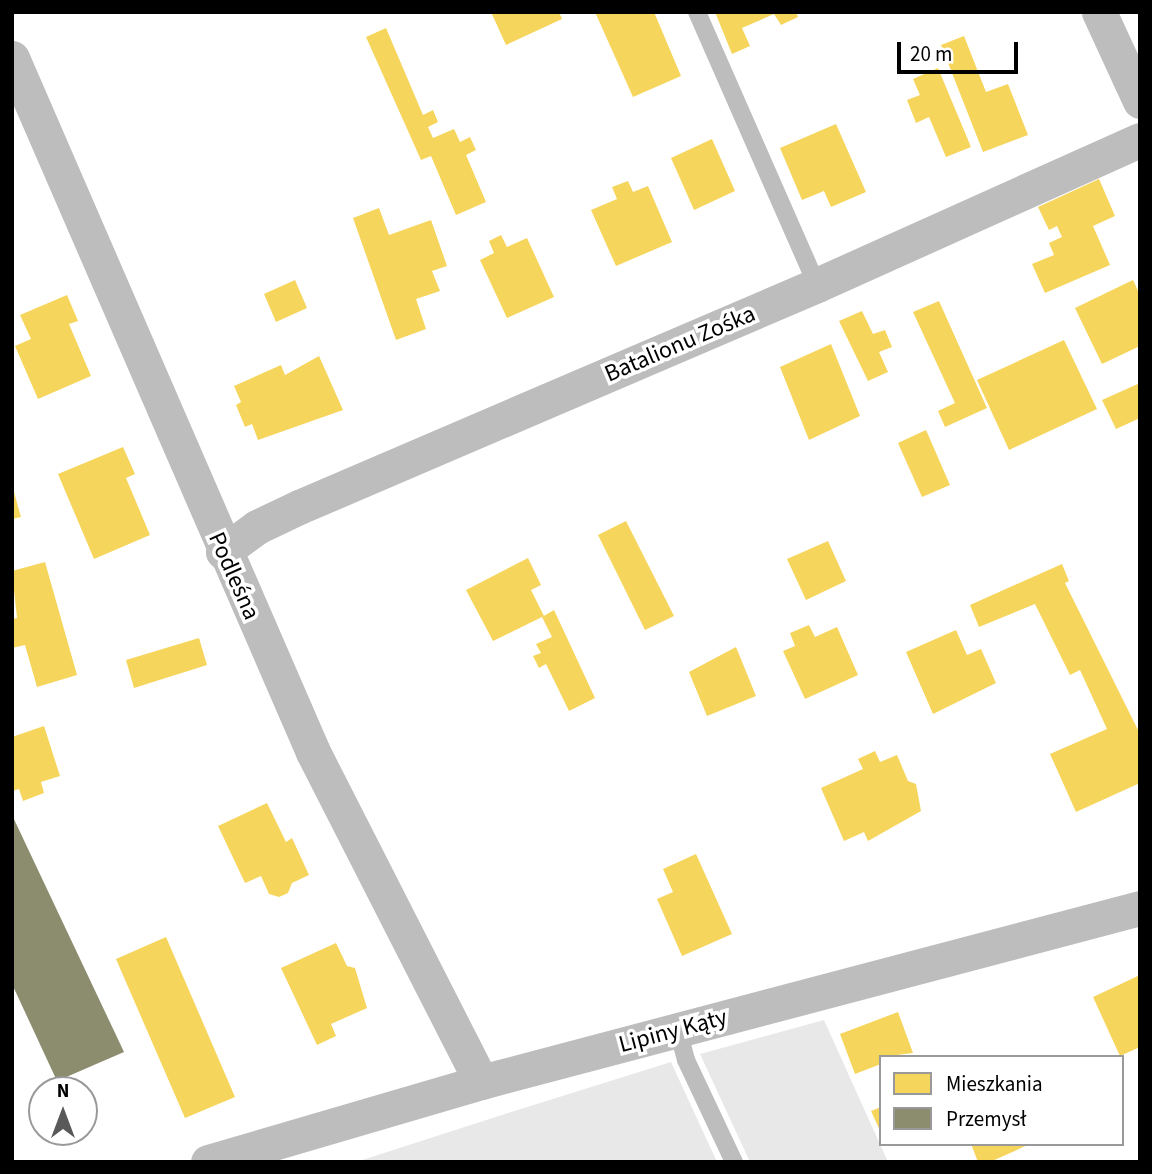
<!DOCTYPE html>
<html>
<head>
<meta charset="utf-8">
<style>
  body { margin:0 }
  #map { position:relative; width:1152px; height:1174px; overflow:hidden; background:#fff; font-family:"Source Sans 3",sans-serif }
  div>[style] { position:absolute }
  .green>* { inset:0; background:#e8e8e8 }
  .homes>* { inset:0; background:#f6d55c }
  .industry>* { inset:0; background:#8c8c6e }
  .service>* { height:18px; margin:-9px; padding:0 9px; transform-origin:9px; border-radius:9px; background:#bdbdbd }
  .minor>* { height:35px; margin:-17.5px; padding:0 17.5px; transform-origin:17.5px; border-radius:17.5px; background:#bdbdbd }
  span { translate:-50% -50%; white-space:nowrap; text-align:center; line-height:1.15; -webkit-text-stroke:7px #fff; paint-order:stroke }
  .street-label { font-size:24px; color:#000 }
  .frame { position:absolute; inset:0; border:14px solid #000; pointer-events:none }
  .legend { position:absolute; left:879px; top:1055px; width:245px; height:91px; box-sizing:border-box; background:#fff; border:2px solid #999; margin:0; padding:9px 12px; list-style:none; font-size:21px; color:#000 }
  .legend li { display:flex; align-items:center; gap:14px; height:35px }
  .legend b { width:35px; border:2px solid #999 }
  .north { position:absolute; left:28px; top:1076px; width:70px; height:70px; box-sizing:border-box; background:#fff; border:2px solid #999; border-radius:50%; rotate:0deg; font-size:19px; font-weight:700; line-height:28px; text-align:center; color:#000 }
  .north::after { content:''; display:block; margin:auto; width:24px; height:32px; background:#595959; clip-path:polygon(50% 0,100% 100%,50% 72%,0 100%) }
  .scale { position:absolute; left:897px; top:42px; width:121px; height:32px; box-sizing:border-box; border:4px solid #000; border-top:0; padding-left:9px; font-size:21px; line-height:24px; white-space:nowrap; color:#000; -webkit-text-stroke:5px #fff; paint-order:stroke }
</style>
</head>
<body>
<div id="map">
  <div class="green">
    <div style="clip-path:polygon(824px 1020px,888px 1162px,750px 1162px,700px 1054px)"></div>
    <div style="clip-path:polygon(671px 1062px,717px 1162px,356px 1162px,505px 1114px)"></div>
  </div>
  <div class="homes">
    <div style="clip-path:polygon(491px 12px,559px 12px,562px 19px,506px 45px)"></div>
    <div style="clip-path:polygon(595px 12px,654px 12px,681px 76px,633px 97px)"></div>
    <div style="clip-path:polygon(715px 12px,796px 12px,798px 17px,781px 25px,774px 14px,742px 28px,750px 46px,732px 54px)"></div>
    <div style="clip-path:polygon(386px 28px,423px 115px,433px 110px,438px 122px,428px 127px,433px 138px,454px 129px,460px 142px,470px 137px,476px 150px,466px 155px,486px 202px,456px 215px,431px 156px,421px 160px,366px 37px)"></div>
    <div style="clip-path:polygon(964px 36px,986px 92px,1008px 84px,1028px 135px,983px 152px,941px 45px)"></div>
    <div style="clip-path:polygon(938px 68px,971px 147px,946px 157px,929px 117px,916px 123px,907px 100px,920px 95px,913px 79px)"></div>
    <div style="clip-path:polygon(836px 124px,866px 192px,831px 207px,824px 191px,802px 200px,780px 148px)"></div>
    <div style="clip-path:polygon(712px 139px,735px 191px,694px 210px,671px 158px)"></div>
    <div style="clip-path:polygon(1099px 179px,1115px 216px,1093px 226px,1110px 265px,1045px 293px,1032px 264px,1054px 255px,1049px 243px,1062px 237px,1057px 226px,1049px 230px,1038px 207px)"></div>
    <div style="clip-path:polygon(628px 181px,633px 192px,648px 186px,672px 242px,616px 266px,591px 210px,617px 199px,612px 187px)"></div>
    <div style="clip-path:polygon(379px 208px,389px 235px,431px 220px,447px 266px,432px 271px,440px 291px,416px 299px,426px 329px,396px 340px,353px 218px)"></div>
    <div style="clip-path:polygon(501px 235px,507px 247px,527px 238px,554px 297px,507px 318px,480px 260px,494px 253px,489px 241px)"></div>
    <div style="clip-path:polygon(295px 280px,307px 308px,276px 322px,264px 294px)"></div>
    <div style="clip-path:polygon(1133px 280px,1140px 295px,1140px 346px,1102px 364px,1075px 308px)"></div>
    <div style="clip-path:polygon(67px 295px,78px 321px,69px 324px,91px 376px,38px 399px,15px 346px,31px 339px,20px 315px)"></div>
    <div style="clip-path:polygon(939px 301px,987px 408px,945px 427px,938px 411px,955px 403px,913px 312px)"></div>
    <div style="clip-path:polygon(862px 311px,873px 334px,885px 330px,892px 347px,879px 352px,888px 372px,868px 381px,839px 321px)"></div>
    <div style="clip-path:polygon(1064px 340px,1097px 409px,1009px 450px,977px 380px)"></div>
    <div style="clip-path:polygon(831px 344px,860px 416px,809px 440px,780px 367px)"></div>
    <div style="clip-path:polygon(319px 356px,343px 410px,258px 440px,252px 424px,245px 427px,236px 405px,241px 402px,234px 386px,281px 365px,285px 375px)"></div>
    <div style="clip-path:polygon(1140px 383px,1140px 418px,1116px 429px,1102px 400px)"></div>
    <div style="clip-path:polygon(926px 430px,950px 485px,922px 497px,898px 443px)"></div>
    <div style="clip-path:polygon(123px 447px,135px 474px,126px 478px,150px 535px,94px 559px,58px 474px)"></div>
    <div style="clip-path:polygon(12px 485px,21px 517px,12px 519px)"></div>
    <div style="clip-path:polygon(626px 521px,674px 616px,645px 630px,598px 535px)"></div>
    <div style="clip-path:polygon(828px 541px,846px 581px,806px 600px,787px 559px)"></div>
    <div style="clip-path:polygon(528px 558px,541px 585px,531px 590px,544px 616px,493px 641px,466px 590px)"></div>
    <div style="clip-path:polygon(45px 562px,77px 675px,37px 687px,25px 645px,12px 648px,12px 619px,17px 618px,12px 571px)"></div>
    <div style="clip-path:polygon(1062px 564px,1069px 581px,1065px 583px,1140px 734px,1140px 783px,1076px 812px,1050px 754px,1107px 729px,1080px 670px,1070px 675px,1035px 604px,979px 627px,970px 605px)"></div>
    <div style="clip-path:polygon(554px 610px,595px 698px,569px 711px,546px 664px,539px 668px,533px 656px,541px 653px,536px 644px,552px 637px,542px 617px)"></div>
    <div style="clip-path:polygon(809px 625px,815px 637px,837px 627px,858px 675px,805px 699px,783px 651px,795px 646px,790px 633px)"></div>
    <div style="clip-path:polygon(956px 630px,967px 655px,981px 649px,996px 683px,933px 714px,906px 652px)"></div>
    <div style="clip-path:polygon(199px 638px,207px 665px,134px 688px,126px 660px)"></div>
    <div style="clip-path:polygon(736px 647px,756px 696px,707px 716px,689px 672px)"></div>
    <div style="clip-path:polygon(44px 726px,60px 776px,41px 782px,44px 793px,23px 801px,19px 789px,12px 791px,12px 737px)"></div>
    <div style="clip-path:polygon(875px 751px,880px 762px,897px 755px,908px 781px,916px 784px,921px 811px,868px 841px,864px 832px,844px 841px,821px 788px,863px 769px,858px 759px)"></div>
    <div style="clip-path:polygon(267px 803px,286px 842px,292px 838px,309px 875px,292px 883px,288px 893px,279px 897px,269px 894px,261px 876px,245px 883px,218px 826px)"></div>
    <div style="clip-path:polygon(696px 854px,732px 934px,682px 956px,657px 899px,673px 892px,663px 869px)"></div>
    <div style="clip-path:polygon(166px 937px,235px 1097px,185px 1118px,116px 959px)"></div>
    <div style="clip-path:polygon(336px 943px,347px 966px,355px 968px,367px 1008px,331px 1024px,336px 1036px,317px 1045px,281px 968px)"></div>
    <div style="clip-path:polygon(1140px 975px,1140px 1047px,1120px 1056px,1093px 997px)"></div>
    <div style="clip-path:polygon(898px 1012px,913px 1053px,881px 1057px,881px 1064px,855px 1074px,840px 1034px)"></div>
    <div style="clip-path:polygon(881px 1107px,881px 1133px,871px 1111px)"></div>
    <div style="clip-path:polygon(971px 1144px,1030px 1144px,990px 1162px,978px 1162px)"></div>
  </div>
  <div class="industry">
    <div style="clip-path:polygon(12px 815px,124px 1052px,57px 1081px,12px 984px)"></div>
  </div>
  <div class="service">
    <div style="left:697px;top:12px;width:298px;rotate:66.3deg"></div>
    <div style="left:678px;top:1030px;width:31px;rotate:75deg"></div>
    <div style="left:686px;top:1060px;width:113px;rotate:64.8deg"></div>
  </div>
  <div class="minor">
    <div style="left:1099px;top:12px;width:98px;rotate:65.3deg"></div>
    <div style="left:12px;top:58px;width:756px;rotate:66.55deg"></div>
    <div style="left:313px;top:752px;width:370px;rotate:63deg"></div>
    <div style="left:223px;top:552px;width:42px;rotate:-36.3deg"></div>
    <div style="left:257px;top:527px;width:47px;rotate:-25.5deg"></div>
    <div style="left:299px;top:507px;width:564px;rotate:-23.2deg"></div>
    <div style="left:817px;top:285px;width:354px;rotate:-24.2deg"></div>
    <div style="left:208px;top:1162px;width:284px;rotate:-16.3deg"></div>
    <div style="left:481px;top:1082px;width:682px;rotate:-14.79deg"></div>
  </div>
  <div class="street-label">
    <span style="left:680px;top:344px;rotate:-23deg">Batalionu Zośka</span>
    <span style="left:234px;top:576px;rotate:66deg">Podleśna</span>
    <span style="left:673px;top:1031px;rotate:-15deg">Lipiny Kąty</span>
  </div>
  <div class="frame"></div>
  <ul class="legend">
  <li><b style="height:19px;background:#f6d55c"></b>Mieszkania</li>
  <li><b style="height:19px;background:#8c8c6e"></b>Przemysł</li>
  </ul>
  <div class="north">N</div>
  <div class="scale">20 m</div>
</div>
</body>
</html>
